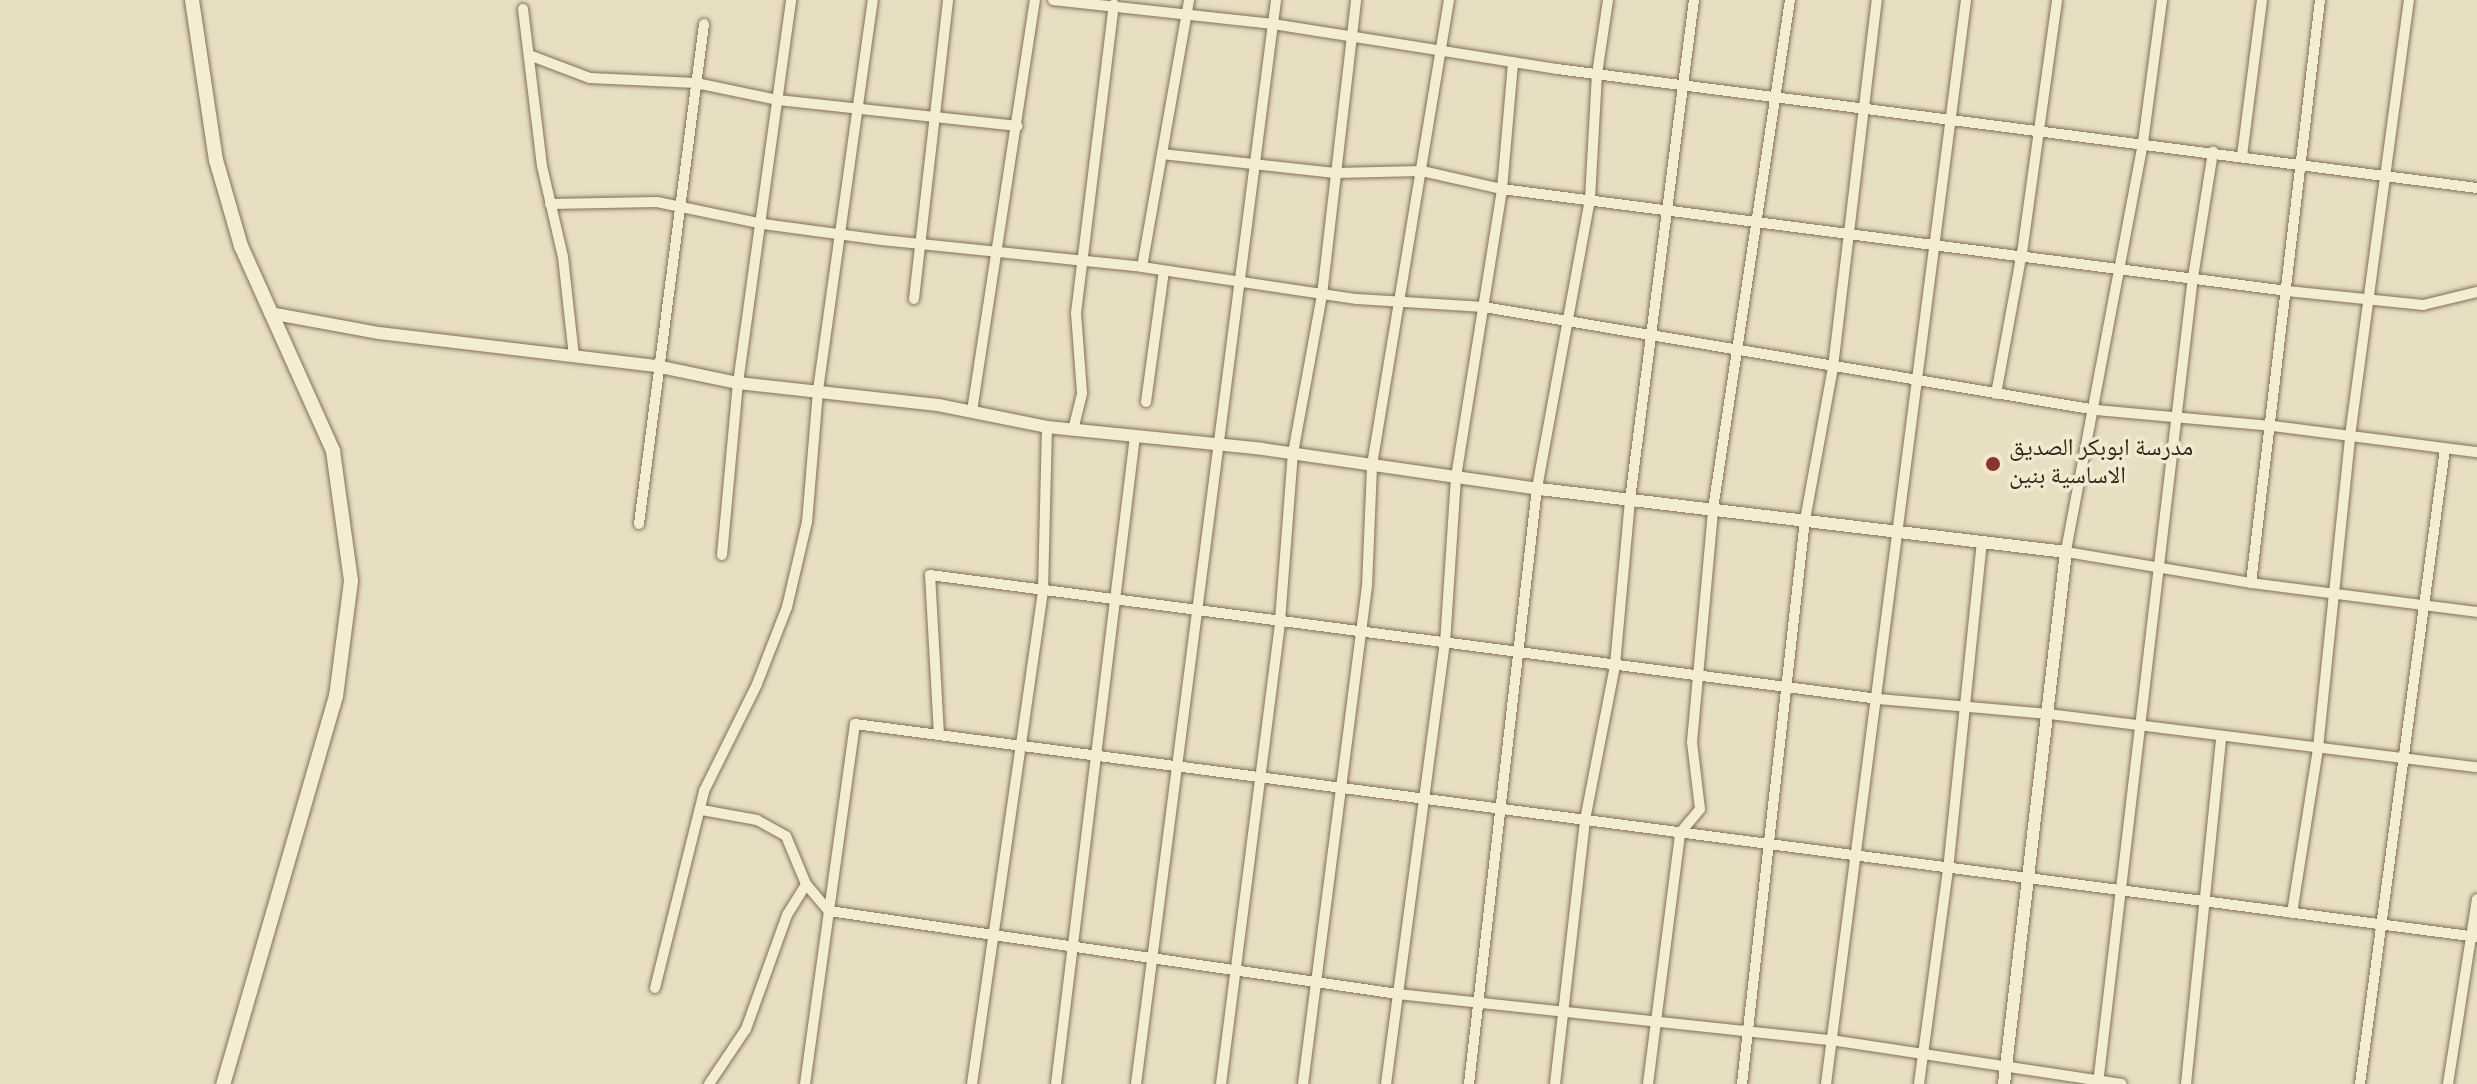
<!DOCTYPE html>
<html>
<head>
<meta charset="utf-8">
<style>
  body { margin:0 }
  #map { position:relative; width:2477px; height:1084px; overflow:hidden; background:#e8dec1; font-family:Georgia,"Noto Naskh Arabic",serif }
  div>[style] { position:absolute }
  .roads { filter:drop-shadow(0 0 2px #80705b) drop-shadow(0 0 2px #80705b) }
  .minor>* { height:10px; margin:-5px; padding:0 5px; transform-origin:5px; border-radius:5px; background:#f4ecd3 }
  .tertiary>* { height:12px; margin:-6px; padding:0 6px; transform-origin:6px; border-radius:6px; background:#f4ecd3 }
  .secondary>* { height:14px; margin:-7px; padding:0 7px; transform-origin:7px; border-radius:7px; background:#f4ecd3 }
  .dots>* { width:22px; height:22px; translate:-50% -50%; box-sizing:border-box; border:4px solid #f1e9d0; border-radius:50% }
  span { translate:-50% -50%; white-space:nowrap; text-align:center; line-height:1.15; -webkit-text-stroke:7px #f1e9d0; paint-order:stroke }
  .poi-label { font-size:24px; color:#31281d }
  .left { translate:0 -50%; text-align:left }
</style>
</head>
<body>
<div id="map">
  <div class="roads">
    <div class="minor">
      <div style="left:1053px;top:0;width:221px;rotate:6.2deg"></div>
      <div style="left:1273px;top:24px;width:288px;rotate:9deg"></div>
      <div style="left:1557px;top:69px;width:928px;rotate:7.37deg"></div>
      <div style="left:2162px;top:0;width:144px;rotate:97.6deg"></div>
      <div style="left:2143px;top:143px;width:416px;rotate:100.7deg"></div>
      <div style="left:2066px;top:552px;width:188px;rotate:9.5deg"></div>
      <div style="left:2251px;top:583px;width:228px;rotate:7.3deg"></div>
      <div style="left:523px;top:9px;width:158px;rotate:83.1deg"></div>
      <div style="left:542px;top:166px;width:93px;rotate:77deg"></div>
      <div style="left:563px;top:257px;width:100px;rotate:83.7deg"></div>
      <div style="left:529px;top:55px;width:65px;rotate:20.7deg"></div>
      <div style="left:590px;top:78px;width:106px;rotate:2.7deg"></div>
      <div style="left:696px;top:83px;width:84px;rotate:11.7deg"></div>
      <div style="left:778px;top:100px;width:241px;rotate:6.2deg"></div>
      <div style="left:1162px;top:154px;width:174px;rotate:6.3deg"></div>
      <div style="left:1335px;top:173px;width:87px;rotate:-1.3deg"></div>
      <div style="left:1422px;top:171px;width:82px;rotate:12.7deg"></div>
      <div style="left:1502px;top:189px;width:792px;rotate:7.4deg"></div>
      <div style="left:2287px;top:291px;width:137px;rotate:5.9deg"></div>
      <div style="left:2423px;top:305px;width:56px;rotate:-13.5deg"></div>
      <div style="left:2242px;top:156px;width:157px;rotate:-82.7deg"></div>
      <div style="left:550px;top:204px;width:107px;rotate:-1.1deg"></div>
      <div style="left:657px;top:202px;width:108px;rotate:11.7deg"></div>
      <div style="left:763px;top:224px;width:120px;rotate:7.7deg"></div>
      <div style="left:882px;top:240px;width:261px;rotate:5.9deg"></div>
      <div style="left:1142px;top:267px;width:217px;rotate:8.5deg"></div>
      <div style="left:1357px;top:299px;width:127px;rotate:3.6deg"></div>
      <div style="left:1484px;top:307px;width:621px;rotate:9.55deg"></div>
      <div style="left:2096px;top:410px;width:178px;rotate:5.2deg"></div>
      <div style="left:2273px;top:426px;width:206px;rotate:7.3deg"></div>
      <div style="left:1142px;top:267px;width:271px;rotate:-80deg"></div>
      <div style="left:914px;top:299px;width:301px;rotate:-83.5deg"></div>
      <div style="left:1996px;top:394px;width:143px;rotate:-79.6deg"></div>
      <div style="left:2022px;top:253px;width:255px;rotate:-82.1deg"></div>
      <div style="left:1146px;top:402px;width:132px;rotate:-82.2deg"></div>
      <div style="left:972px;top:411px;width:416px;rotate:-81.3deg"></div>
      <div style="left:1073px;top:430px;width:38px;rotate:-76deg"></div>
      <div style="left:1082px;top:393px;width:80px;rotate:-94.3deg"></div>
      <div style="left:1076px;top:313px;width:311px;rotate:-83deg"></div>
      <div style="left:639px;top:524px;width:504px;rotate:-82.59deg"></div>
      <div style="left:722px;top:555px;width:173px;rotate:-84.7deg"></div>
      <div style="left:738px;top:383px;width:387px;rotate:-82.1deg"></div>
      <div style="left:2251px;top:583px;width:587px;rotate:-83.25deg"></div>
      <div style="left:939px;top:735px;width:160px;rotate:-93.2deg"></div>
      <div style="left:930px;top:575px;width:956px;rotate:7.45deg"></div>
      <div style="left:1878px;top:699px;width:172px;rotate:5deg"></div>
      <div style="left:2049px;top:714px;width:431px;rotate:7.1deg"></div>
      <div style="left:702px;top:810px;width:56px;rotate:10.3deg"></div>
      <div style="left:757px;top:820px;width:33px;rotate:29deg"></div>
      <div style="left:786px;top:836px;width:52px;rotate:67.4deg"></div>
      <div style="left:806px;top:884px;width:35px;rotate:50deg"></div>
      <div style="left:829px;top:911px;width:575px;rotate:8.3deg"></div>
      <div style="left:1398px;top:994px;width:435px;rotate:6.1deg"></div>
      <div style="left:1831px;top:1040px;width:294px;rotate:8.6deg"></div>
      <div style="left:2292px;top:913px;width:167px;rotate:-81deg"></div>
      <div style="left:2318px;top:748px;width:314px;rotate:-84.1deg"></div>
      <div style="left:2350px;top:436px;width:440px;rotate:-82.3deg"></div>
      <div style="left:655px;top:988px;width:203px;rotate:-76deg"></div>
      <div style="left:704px;top:791px;width:119px;rotate:-63.6deg"></div>
      <div style="left:757px;top:684px;width:83px;rotate:-68.7deg"></div>
      <div style="left:787px;top:607px;width:87px;rotate:-76.8deg"></div>
      <div style="left:807px;top:522px;width:132px;rotate:-85.2deg"></div>
      <div style="left:818px;top:390px;width:394px;rotate:-82deg"></div>
      <div style="left:709px;top:1084px;width:66px;rotate:-56.1deg"></div>
      <div style="left:746px;top:1029px;width:121px;rotate:-70.2deg"></div>
      <div style="left:787px;top:915px;width:36px;rotate:-58deg"></div>
      <div style="left:805px;top:1084px;width:363px;rotate:-82.1deg"></div>
      <div style="left:855px;top:724px;width:1636px;rotate:7.48deg"></div>
      <div style="left:972px;top:1084px;width:499px;rotate:-81.8deg"></div>
      <div style="left:1043px;top:590px;width:163px;rotate:-88.6deg"></div>
      <div style="left:1056px;top:1084px;width:653px;rotate:-83.05deg"></div>
      <div style="left:1136px;top:1084px;width:1093px;rotate:-82.64deg"></div>
      <div style="left:1221px;top:1084px;width:467px;rotate:-82.7deg"></div>
      <div style="left:1280px;top:621px;width:169px;rotate:-85.6deg"></div>
      <div style="left:1293px;top:453px;width:161px;rotate:-79.6deg"></div>
      <div style="left:1322px;top:295px;width:297px;rotate:-83.4deg"></div>
      <div style="left:1303px;top:1084px;width:502px;rotate:-82.68deg"></div>
      <div style="left:1367px;top:586px;width:121px;rotate:-87.6deg"></div>
      <div style="left:1372px;top:465px;width:471px;rotate:-80.6deg"></div>
      <div style="left:1386px;top:1084px;width:445px;rotate:-82.4deg"></div>
      <div style="left:1445px;top:643px;width:166px;rotate:-86.2deg"></div>
      <div style="left:1456px;top:477px;width:292px;rotate:-80.9deg"></div>
      <div style="left:1502px;top:189px;width:127px;rotate:-85deg"></div>
      <div style="left:1469px;top:1084px;width:600px;rotate:-83.49deg"></div>
      <div style="left:1537px;top:488px;width:294px;rotate:-79.6deg"></div>
      <div style="left:1590px;top:199px;width:125px;rotate:-86.8deg"></div>
      <div style="left:1597px;top:74px;width:75px;rotate:-81.5deg"></div>
      <div style="left:1555px;top:1084px;width:266px;rotate:-83.5deg"></div>
      <div style="left:1585px;top:820px;width:158px;rotate:-79deg"></div>
      <div style="left:1615px;top:665px;width:166px;rotate:-84.8deg"></div>
      <div style="left:1630px;top:500px;width:504px;rotate:-82.71deg"></div>
      <div style="left:1648px;top:1084px;width:253px;rotate:-82.7deg"></div>
      <div style="left:1680px;top:833px;width:31px;rotate:-50deg"></div>
      <div style="left:1700px;top:809px;width:67px;rotate:-96.8deg"></div>
      <div style="left:1692px;top:742px;width:234px;rotate:-84.8deg"></div>
      <div style="left:1713px;top:509px;width:515px;rotate:-81.4deg"></div>
      <div style="left:1742px;top:1084px;width:568px;rotate:-83.63deg"></div>
      <div style="left:1805px;top:520px;width:156px;rotate:-79.6deg"></div>
      <div style="left:1833px;top:367px;width:370px;rotate:-83.2deg"></div>
      <div style="left:1826px;top:1084px;width:1093px;rotate:-82.64deg"></div>
      <div style="left:1919px;top:1084px;width:216px;rotate:-82.3deg"></div>
      <div style="left:1948px;top:870px;width:330px;rotate:-84.1deg"></div>
      <div style="left:2098px;top:1084px;width:813px;rotate:-83.29deg"></div>
      <div style="left:2193px;top:277px;width:127px;rotate:-80.9deg"></div>
      <div style="left:2186px;top:1084px;width:349px;rotate:-84.2deg"></div>
      <div style="left:2360px;top:1084px;width:641px;rotate:-82.38deg"></div>
      <div style="left:2448px;top:1084px;width:187px;rotate:-81.1deg"></div>
    </div>
    <div class="tertiary">
      <div style="left:270px;top:313px;width:111px;rotate:10.4deg"></div>
      <div style="left:379px;top:333px;width:279px;rotate:6.8deg"></div>
      <div style="left:656px;top:366px;width:84px;rotate:11.7deg"></div>
      <div style="left:738px;top:383px;width:201px;rotate:6.3deg"></div>
      <div style="left:938px;top:405px;width:111px;rotate:11.4deg"></div>
      <div style="left:1047px;top:427px;width:216px;rotate:5.8deg"></div>
      <div style="left:1262px;top:449px;width:289px;rotate:8.2deg"></div>
      <div style="left:1548px;top:490px;width:522px;rotate:6.83deg"></div>
      <div style="left:2066px;top:552px;width:536px;rotate:96.65deg"></div>
    </div>
    <div class="secondary">
      <div style="left:192px;top:0;width:162px;rotate:81.5deg"></div>
      <div style="left:216px;top:160px;width:90px;rotate:73.8deg"></div>
      <div style="left:241px;top:246px;width:225px;rotate:65.8deg"></div>
      <div style="left:333px;top:451px;width:131px;rotate:82.1deg"></div>
      <div style="left:351px;top:581px;width:116px;rotate:97.4deg"></div>
      <div style="left:336px;top:696px;width:404px;rotate:106.2deg"></div>
    </div>
  </div>
  <div class="dots">
    <div style="left:1993px;top:464px;background:#893431"></div>
  </div>
  <div class="poi-label">
    <span class="left" style="left:2009px;top:464px">مدرسة ابوبكر الصديق<br>الاساسية بنين</span>
  </div>
</div>
</body>
</html>
